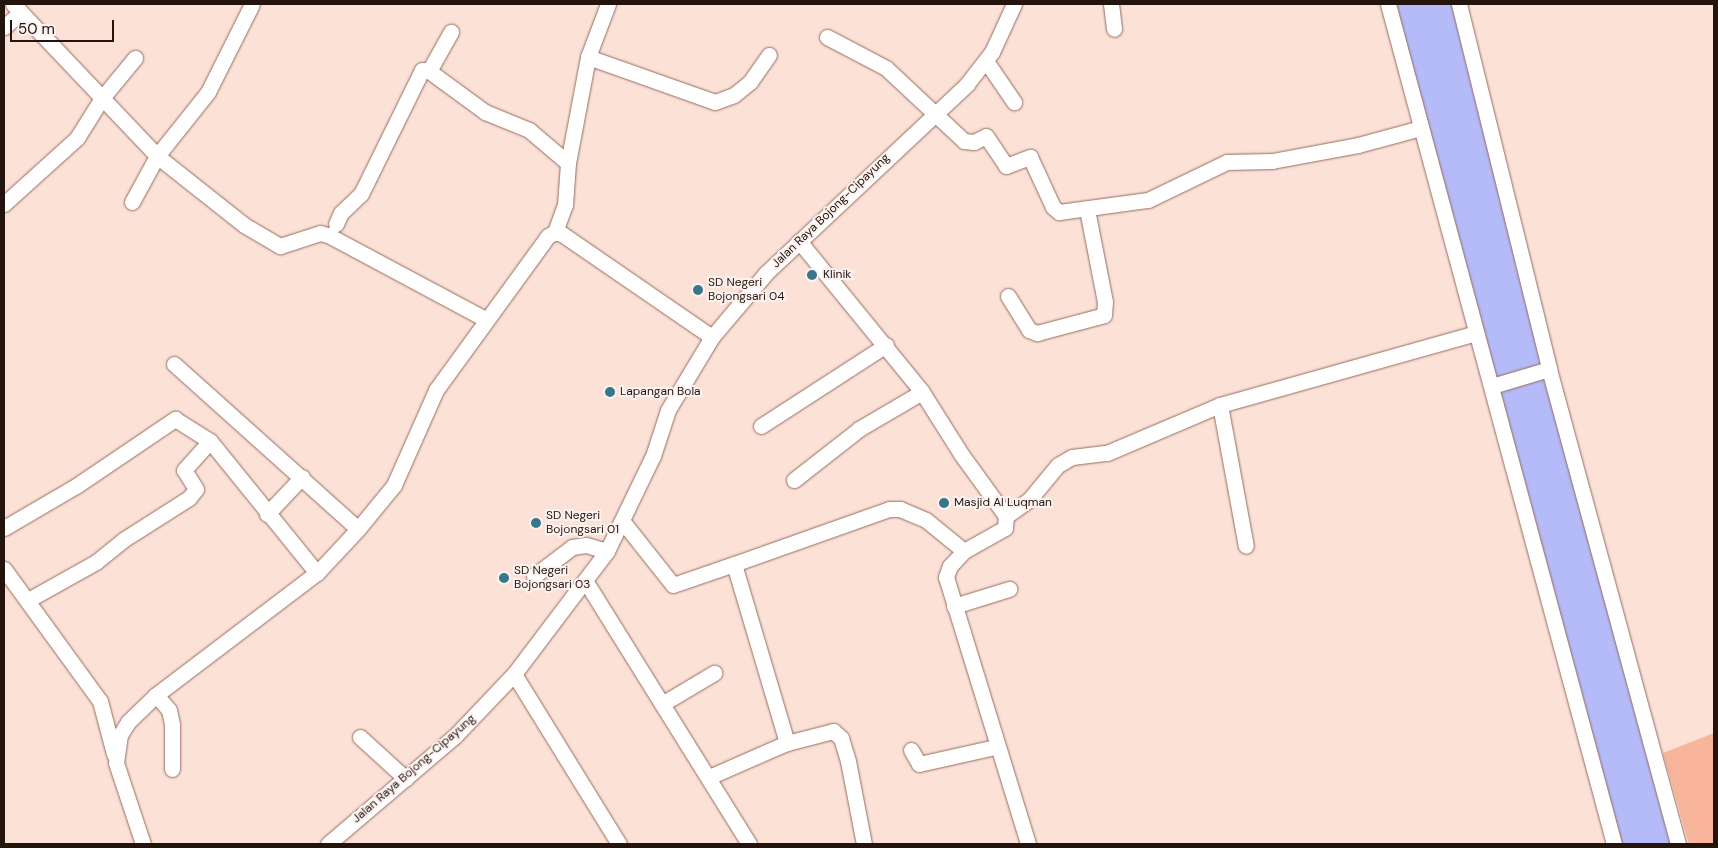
<!DOCTYPE html>
<html>
<head>
<meta charset="utf-8">
<style>
  body { margin:0 }
  #map { position:relative; width:1718px; height:848px; overflow:hidden; background:#fce1d7; font-family:"DM Sans",sans-serif }
  div>[style] { position:absolute }
  .green>* { inset:0; background:#f9b59c }
  .water>* { inset:0; background:#b5baf8 }
  .roads { filter:drop-shadow(0 0 1px #946c5e) drop-shadow(0 0 1px #946c5e) }
  .minor>* { height:15px; margin:-7.5px; padding:0 7.5px; transform-origin:7.5px; border-radius:7.5px; background:#fff }
  .dots>* { width:14px; height:14px; translate:-50% -50%; box-sizing:border-box; border:2px solid #fcf2ef; border-radius:50% }
  span { translate:-50% -50%; white-space:nowrap; text-align:center; line-height:1.15; -webkit-text-stroke:4px #fcf2ef; paint-order:stroke }
  .street-label { font-size:12px; color:#23140e }
  .poi-label { font-size:12px; color:#23140e }
  .left { translate:0 -50%; text-align:left }
  .frame { position:absolute; inset:0; border:5px solid #23140e; pointer-events:none }
  .scale { position:absolute; left:10px; top:20px; width:104px; height:22px; box-sizing:border-box; border:2px solid #23140e; border-top:0; padding-left:6px; font-size:15px; line-height:18px; white-space:nowrap; color:#23140e; -webkit-text-stroke:4px #fcf2ef; paint-order:stroke }
</style>
</head>
<body>
<div id="map">
  <div class="green">
    <div style="clip-path:polygon(1714px 733px,1714px 844px,1689px 844px,1663px 753px)"></div>
  </div>
  <div class="water">
    <div style="clip-path:polygon(1388px 4px,1459px 4px,1677px 844px,1613px 844px)"></div>
  </div>
  <div class="roads">
    <div class="minor">
      <div style="left:13px;top:4px;width:209px;rotate:46.5deg"></div>
      <div style="left:157px;top:156px;width:111px;rotate:38.4deg"></div>
      <div style="left:244px;top:225px;width:42px;rotate:30.3deg"></div>
      <div style="left:280px;top:246px;width:42px;rotate:-18deg"></div>
      <div style="left:320px;top:233px;width:8px;rotate:14deg"></div>
      <div style="left:328px;top:235px;width:180px;rotate:28.1deg"></div>
      <div style="left:1111px;top:4px;width:25px;rotate:83deg"></div>
      <div style="left:1388px;top:4px;width:870px;rotate:74.94deg"></div>
      <div style="left:1459px;top:4px;width:376px;rotate:76.1deg"></div>
      <div style="left:1549px;top:369px;width:492px;rotate:74.8deg"></div>
      <div style="left:4px;top:27px;width:21px;rotate:-41deg"></div>
      <div style="left:827px;top:37px;width:67px;rotate:27.7deg"></div>
      <div style="left:886px;top:68px;width:107px;rotate:43.1deg"></div>
      <div style="left:964px;top:141px;width:10px;rotate:6deg"></div>
      <div style="left:974px;top:142px;width:13px;rotate:-27deg"></div>
      <div style="left:986px;top:136px;width:36px;rotate:56deg"></div>
      <div style="left:1006px;top:166px;width:26px;rotate:-21deg"></div>
      <div style="left:1030px;top:157px;width:55px;rotate:65.3deg"></div>
      <div style="left:1053px;top:207px;width:8px;rotate:40deg"></div>
      <div style="left:1059px;top:212px;width:90px;rotate:-7.7deg"></div>
      <div style="left:1148px;top:200px;width:88px;rotate:-25.7deg"></div>
      <div style="left:1227px;top:162px;width:45px;rotate:-1.3deg"></div>
      <div style="left:1272px;top:161px;width:87px;rotate:-10.5deg"></div>
      <div style="left:1358px;top:145px;width:65px;rotate:-15.1deg"></div>
      <div style="left:588px;top:57px;width:135px;rotate:19.5deg"></div>
      <div style="left:715px;top:102px;width:20px;rotate:-20deg"></div>
      <div style="left:734px;top:95px;width:21px;rotate:-39deg"></div>
      <div style="left:750px;top:82px;width:33px;rotate:-55deg"></div>
      <div style="left:986px;top:61px;width:50px;rotate:55.7deg"></div>
      <div style="left:429px;top:71px;width:45px;rotate:-60.6deg"></div>
      <div style="left:132px;top:202px;width:52px;rotate:-61.5deg"></div>
      <div style="left:157px;top:156px;width:82px;rotate:-51.4deg"></div>
      <div style="left:208px;top:92px;width:98px;rotate:-63.4deg"></div>
      <div style="left:4px;top:204px;width:98px;rotate:-42.1deg"></div>
      <div style="left:77px;top:138px;width:47px;rotate:-58deg"></div>
      <div style="left:102px;top:98px;width:52px;rotate:-50.5deg"></div>
      <div style="left:336px;top:224px;width:12px;rotate:-66deg"></div>
      <div style="left:341px;top:213px;width:28px;rotate:-44deg"></div>
      <div style="left:361px;top:194px;width:138px;rotate:-63.8deg"></div>
      <div style="left:422px;top:70px;width:7px;rotate:8deg"></div>
      <div style="left:429px;top:71px;width:69px;rotate:36.2deg"></div>
      <div style="left:485px;top:112px;width:48px;rotate:22.2deg"></div>
      <div style="left:529px;top:130px;width:51px;rotate:40.2deg"></div>
      <div style="left:555px;top:232px;width:29px;rotate:-70deg"></div>
      <div style="left:565px;top:205px;width:42px;rotate:-85.9deg"></div>
      <div style="left:568px;top:163px;width:108px;rotate:-79.3deg"></div>
      <div style="left:588px;top:57px;width:57px;rotate:-69.3deg"></div>
      <div style="left:799px;top:241px;width:195px;rotate:50.8deg"></div>
      <div style="left:922px;top:392px;width:73px;rotate:57.8deg"></div>
      <div style="left:961px;top:454px;width:77px;rotate:54deg"></div>
      <div style="left:1006px;top:516px;width:12px;rotate:95deg"></div>
      <div style="left:1005px;top:528px;width:47px;rotate:150.7deg"></div>
      <div style="left:964px;top:551px;width:21px;rotate:133deg"></div>
      <div style="left:950px;top:566px;width:12px;rotate:110deg"></div>
      <div style="left:946px;top:577px;width:279px;rotate:72.9deg"></div>
      <div style="left:1008px;top:296px;width:40px;rotate:58deg"></div>
      <div style="left:1029px;top:330px;width:9px;rotate:21deg"></div>
      <div style="left:1037px;top:333px;width:69px;rotate:-15deg"></div>
      <div style="left:1104px;top:315px;width:13px;rotate:-86deg"></div>
      <div style="left:1105px;top:302px;width:95px;rotate:-101deg"></div>
      <div style="left:174px;top:364px;width:247px;rotate:41.9deg"></div>
      <div style="left:1492px;top:386px;width:59px;rotate:-16.6deg"></div>
      <div style="left:1220px;top:405px;width:143px;rotate:79.6deg"></div>
      <div style="left:761px;top:426px;width:149px;rotate:-32.9deg"></div>
      <div style="left:794px;top:480px;width:83px;rotate:-38.1deg"></div>
      <div style="left:859px;top:429px;width:73px;rotate:-30.4deg"></div>
      <div style="left:267px;top:514px;width:51px;rotate:-46.6deg"></div>
      <div style="left:1006px;top:516px;width:28px;rotate:-35deg"></div>
      <div style="left:1029px;top:500px;width:45px;rotate:-50.4deg"></div>
      <div style="left:1058px;top:465px;width:16px;rotate:-30deg"></div>
      <div style="left:1072px;top:457px;width:35px;rotate:-7deg"></div>
      <div style="left:1107px;top:453px;width:123px;rotate:-23deg"></div>
      <div style="left:1220px;top:405px;width:266px;rotate:-15.7deg"></div>
      <div style="left:623px;top:522px;width:80px;rotate:51.6deg"></div>
      <div style="left:673px;top:585px;width:65px;rotate:-19deg"></div>
      <div style="left:734px;top:564px;width:187px;rotate:73.5deg"></div>
      <div style="left:4px;top:528px;width:83px;rotate:-30.3deg"></div>
      <div style="left:76px;top:486px;width:120px;rotate:-34.1deg"></div>
      <div style="left:175px;top:419px;width:41px;rotate:32.2deg"></div>
      <div style="left:210px;top:441px;width:170px;rotate:51deg"></div>
      <div style="left:734px;top:564px;width:164px;rotate:-19.5deg"></div>
      <div style="left:889px;top:509px;width:11px"></div>
      <div style="left:900px;top:509px;width:28px;rotate:23deg"></div>
      <div style="left:926px;top:520px;width:49px;rotate:39.2deg"></div>
      <div style="left:4px;top:569px;width:163px;rotate:54deg"></div>
      <div style="left:100px;top:701px;width:55px;rotate:75.2deg"></div>
      <div style="left:534px;top:576px;width:48px;rotate:-37.3deg"></div>
      <div style="left:572px;top:547px;width:14px;rotate:-8deg"></div>
      <div style="left:586px;top:545px;width:22px;rotate:16deg"></div>
      <div style="left:586px;top:582px;width:309px;rotate:58.1deg"></div>
      <div style="left:28px;top:600px;width:78px;rotate:-29.2deg"></div>
      <div style="left:96px;top:562px;width:35px;rotate:-39deg"></div>
      <div style="left:123px;top:540px;width:78px;rotate:-32.5deg"></div>
      <div style="left:189px;top:498px;width:11px;rotate:-52deg"></div>
      <div style="left:196px;top:489px;width:22px;rotate:-122deg"></div>
      <div style="left:184px;top:470px;width:39px;rotate:-48deg"></div>
      <div style="left:954px;top:606px;width:58px;rotate:-17.2deg"></div>
      <div style="left:514px;top:674px;width:200px;rotate:58.3deg"></div>
      <div style="left:156px;top:695px;width:20px;rotate:49deg"></div>
      <div style="left:169px;top:710px;width:14px;rotate:78deg"></div>
      <div style="left:172px;top:724px;width:45px;rotate:90deg"></div>
      <div style="left:662px;top:704px;width:61px;rotate:-30.8deg"></div>
      <div style="left:360px;top:737px;width:62px;rotate:42.4deg"></div>
      <div style="left:911px;top:750px;width:16px;rotate:60deg"></div>
      <div style="left:919px;top:764px;width:78px;rotate:-12.6deg"></div>
      <div style="left:709px;top:777px;width:85px;rotate:-23.6deg"></div>
      <div style="left:787px;top:743px;width:48px;rotate:-14.6deg"></div>
      <div style="left:833px;top:731px;width:11px;rotate:41deg"></div>
      <div style="left:841px;top:738px;width:24px;rotate:73deg"></div>
      <div style="left:848px;top:761px;width:85px;rotate:79.1deg"></div>
      <div style="left:143px;top:844px;width:85px;rotate:-108.4deg"></div>
      <div style="left:116px;top:763px;width:28px;rotate:-82deg"></div>
      <div style="left:120px;top:735px;width:15px;rotate:-58deg"></div>
      <div style="left:128px;top:722px;width:39px;rotate:-44deg"></div>
      <div style="left:156px;top:695px;width:202px;rotate:-37.2deg"></div>
      <div style="left:317px;top:573px;width:60px;rotate:-47deg"></div>
      <div style="left:358px;top:529px;width:57px;rotate:-50.7deg"></div>
      <div style="left:394px;top:485px;width:104px;rotate:-66.1deg"></div>
      <div style="left:436px;top:390px;width:190px;rotate:-54deg"></div>
      <div style="left:548px;top:236px;width:8px;rotate:-30deg"></div>
      <div style="left:555px;top:232px;width:7px;rotate:16deg"></div>
      <div style="left:562px;top:234px;width:182px;rotate:34.5deg"></div>
      <div style="left:328px;top:844px;width:167px;rotate:-40.4deg"></div>
      <div style="left:455px;top:736px;width:86px;rotate:-46.4deg"></div>
      <div style="left:514px;top:674px;width:154px;rotate:-52.9deg"></div>
      <div style="left:607px;top:551px;width:106px;rotate:-64.2deg"></div>
      <div style="left:653px;top:456px;width:48px;rotate:-71.9deg"></div>
      <div style="left:668px;top:410px;width:85px;rotate:-58.9deg"></div>
      <div style="left:712px;top:337px;width:84px;rotate:-49.8deg"></div>
      <div style="left:766px;top:273px;width:276px;rotate:-43.2deg"></div>
      <div style="left:967px;top:84px;width:41px;rotate:-52deg"></div>
      <div style="left:992px;top:52px;width:53px;rotate:-65.4deg"></div>
    </div>
  </div>
  <div class="dots">
    <div style="left:812px;top:275px;background:#37778b"></div>
    <div style="left:698px;top:290px;background:#37778b"></div>
    <div style="left:610px;top:392px;background:#37778b"></div>
    <div style="left:944px;top:503px;background:#37778b"></div>
    <div style="left:536px;top:523px;background:#37778b"></div>
    <div style="left:504px;top:578px;background:#37778b"></div>
  </div>
  <div class="street-label">
    <span style="left:831px;top:211px;rotate:-44deg">Jalan Raya Bojong-Cipayung</span>
    <span style="left:414px;top:769px;rotate:-41deg">Jalan Raya Bojong-Cipayung</span>
  </div>
  <div class="poi-label">
    <span class="left" style="left:823px;top:275px">Klinik</span>
    <span class="left" style="left:708px;top:290px">SD Negeri<br>Bojongsari 04</span>
    <span class="left" style="left:620px;top:392px">Lapangan Bola</span>
    <span class="left" style="left:954px;top:503px">Masjid Al Luqman</span>
    <span class="left" style="left:546px;top:523px">SD Negeri<br>Bojongsari 01</span>
    <span class="left" style="left:514px;top:578px">SD Negeri<br>Bojongsari 03</span>
  </div>
  <div class="frame"></div>
  <div class="scale">50 m</div>
</div>
</body>
</html>
